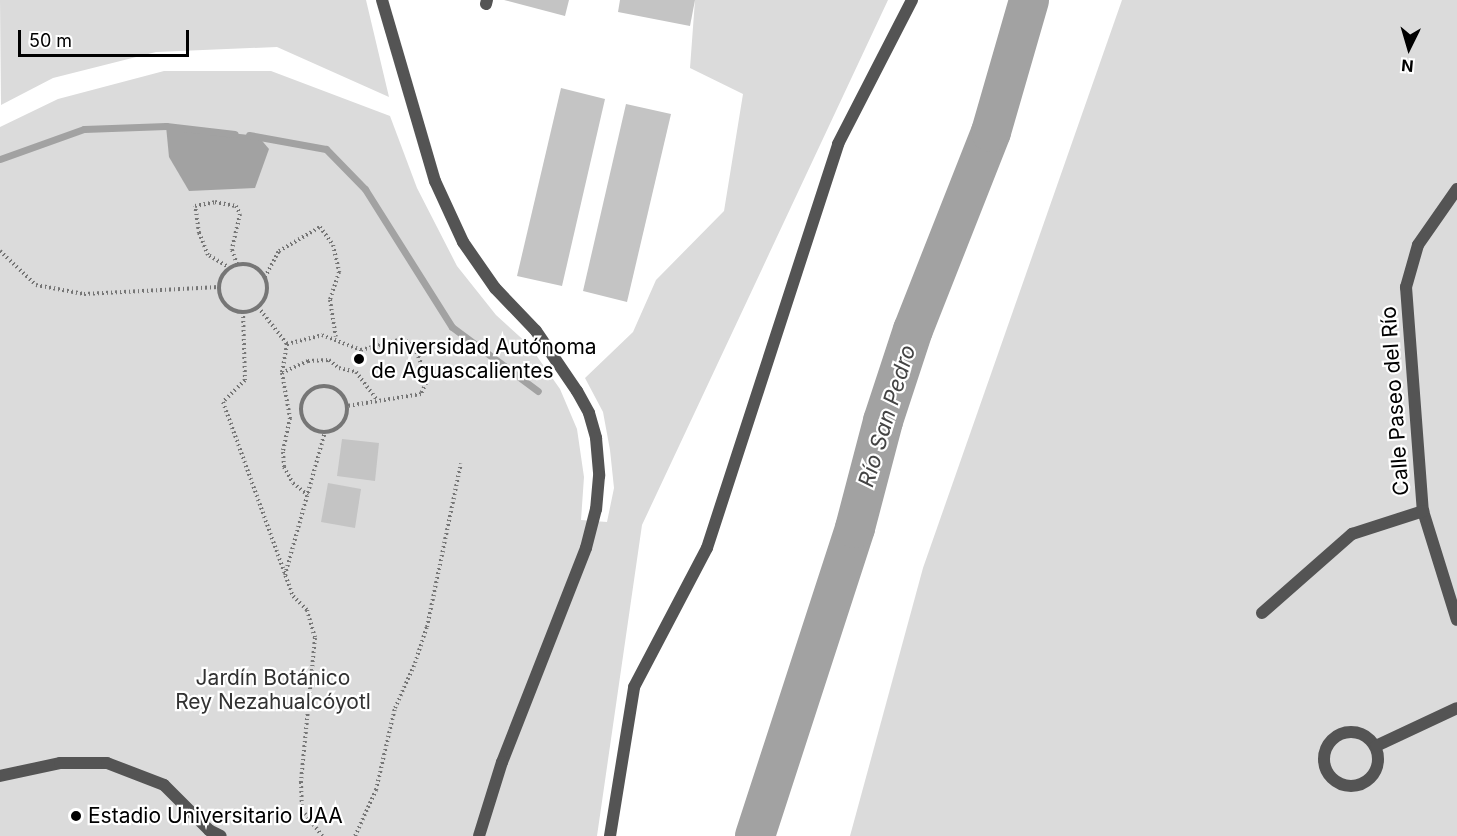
<!DOCTYPE html>
<html>
<head>
<meta charset="utf-8">
<style>
  body { margin:0 }
  #map { position:relative; width:1457px; height:836px; overflow:hidden; background:#fff; font-family:Inter,sans-serif }
  div>[style] { position:absolute }
  .green>* { inset:0; background:#dbdbdb }
  .water>* { inset:0; background:#a2a2a2 }
  .stream>* { height:7px; margin:-3.5px; padding:0 3.5px; transform-origin:3.5px; border-radius:3.5px; background:#a2a2a2 }
  .river>* { height:40px; margin:-20px; padding:0 20px; transform-origin:20px; border-radius:20px; background:#a2a2a2 }
  .building>* { inset:0; background:#c4c4c4 }
  .path>* { height:4px; margin-top:-2px; transform-origin:0; background:repeating-linear-gradient(90deg,#767676 0 1.5px,transparent 0 4.5px) }
  .path>.ring { margin:-2px; padding:0; box-sizing:content-box; background:none; border:4px solid #767676; border-radius:50% }
  .service>* { height:12px; margin:-6px; padding:0 6px; transform-origin:6px; border-radius:6px; background:#545454 }
  .minor>* { height:12px; margin:-6px; padding:0 6px; transform-origin:6px; border-radius:6px; background:#545454 }
  .minor>.ring { margin:-6px; padding:0; box-sizing:content-box; background:none; border:12px solid #545454; border-radius:50% }
  .dots>* { width:16px; height:16px; translate:-50% -50%; box-sizing:border-box; border:3px solid #fff; border-radius:50% }
  span { translate:-50% -50%; white-space:nowrap; text-align:center; line-height:1.15; -webkit-text-stroke:4.5px #fff; paint-order:stroke }
  .poi-label { font-size:21px; color:#000 }
  .left { translate:0 -50%; text-align:left }
  .street-label { font-size:21px; color:#000 }
  .park-label { font-size:21px; color:#323232 }
  .water-label { font-size:22px; color:#434343; font-style:italic }
  .north { position:absolute; left:1379px; top:18px; width:60px; height:60px; -webkit-text-stroke:4px #fff; paint-order:stroke; rotate:185deg; font-size:16px; font-weight:700; line-height:24px; text-align:center; color:#000 }
  .north::after { content:''; display:block; margin:auto; width:21px; height:27px; background:#000; clip-path:polygon(50% 0,100% 100%,50% 72%,0 100%) }
  .scale { position:absolute; left:18px; top:30px; width:171px; height:27px; box-sizing:border-box; border:3px solid #000; border-top:0; padding-left:8px; font-size:18px; line-height:21px; white-space:nowrap; color:#000; -webkit-text-stroke:4px #fff; paint-order:stroke }
</style>
</head>
<body>
<div id="map">
  <div class="green">
    <div style="clip-path:polygon(0 0,366px 0,389px 97px,277px 47px,156px 52px,53px 78px,1px 105px)"></div>
    <div style="clip-path:polygon(695px 0,888px 0,642px 525px,597px 836px,0 836px,0 127px,58px 99px,164px 71px,271px 71px,390px 116px,417px 188px,457px 266px,496px 315px,529px 345px,560px 389px,577px 429px,584px 477px,581px 520px,607px 522px,614px 488px,610px 450px,603px 412px,585px 378px,633px 332px,656px 280px,724px 211px,743px 94px,690px 68px)"></div>
    <div style="clip-path:polygon(1122px 0,1457px 0,1457px 836px,850px 836px,923px 568px)"></div>
  </div>
  <div class="water">
    <div style="clip-path:polygon(166px 126px,258px 136px,269px 149px,255px 188px,189px 191px,169px 157px)"></div>
  </div>
  <div class="stream">
    <div style="left:249px;top:135px;width:78px;rotate:10.3deg"></div>
    <div style="left:326px;top:149px;width:56px;rotate:45.7deg"></div>
    <div style="left:365px;top:189px;width:163px;rotate:57.8deg"></div>
    <div style="left:452px;top:327px;width:107px;rotate:36.7deg"></div>
    <div style="left:0;top:159px;width:89px;rotate:-19.7deg"></div>
    <div style="left:84px;top:129px;width:82px;rotate:-2.1deg"></div>
    <div style="left:166px;top:126px;width:69px;rotate:6.6deg"></div>
  </div>
  <div class="river">
    <div style="left:755px;top:836px;width:324px;rotate:-72deg"></div>
    <div style="left:855px;top:528px;width:111px;rotate:-75.3deg"></div>
    <div style="left:883px;top:421px;width:96px;rotate:-71.8deg"></div>
    <div style="left:913px;top:330px;width:213px;rotate:-68.5deg"></div>
    <div style="left:991px;top:132px;width:137px;rotate:-73.9deg"></div>
  </div>
  <div class="building">
    <div style="clip-path:polygon(504px 0,569px 0,565px 16px)"></div>
    <div style="clip-path:polygon(620px 0,695px 0,690px 26px,618px 12px)"></div>
    <div style="clip-path:polygon(561px 88px,605px 99px,562px 286px,517px 276px)"></div>
    <div style="clip-path:polygon(626px 104px,671px 114px,627px 302px,583px 291px)"></div>
    <div style="clip-path:polygon(342px 439px,379px 443px,375px 481px,337px 476px)"></div>
    <div style="clip-path:polygon(328px 483px,361px 489px,355px 528px,321px 522px)"></div>
  </div>
  <div class="path">
    <div style="left:0;top:251px;width:50px;rotate:43.4deg"></div>
    <div style="left:36px;top:285px;width:49px;rotate:10.6deg"></div>
    <div style="left:84px;top:294px;width:135px;rotate:-3deg"></div>
    <div class="ring" style="left:219px;top:264px;width:44px;height:44px"></div>
    <div style="left:230px;top:268px;width:26px;rotate:-149deg"></div>
    <div style="left:208px;top:255px;width:24px;rotate:-112deg"></div>
    <div style="left:199px;top:233px;width:27px;rotate:-98deg"></div>
    <div style="left:195px;top:206px;width:20px;rotate:-11deg"></div>
    <div style="left:215px;top:202px;width:21px;rotate:11deg"></div>
    <div style="left:236px;top:206px;width:9px;rotate:63deg"></div>
    <div style="left:240px;top:214px;width:37px;rotate:103deg"></div>
    <div style="left:232px;top:250px;width:15px;rotate:70deg"></div>
    <div style="left:265px;top:277px;width:30px;rotate:-62deg"></div>
    <div style="left:279px;top:251px;width:48px;rotate:-30.3deg"></div>
    <div style="left:320px;top:227px;width:22px;rotate:54deg"></div>
    <div style="left:333px;top:245px;width:28px;rotate:77deg"></div>
    <div style="left:339px;top:272px;width:29px;rotate:108deg"></div>
    <div style="left:330px;top:300px;width:37px;rotate:81deg"></div>
    <div style="left:258px;top:307px;width:47px;rotate:51.9deg"></div>
    <div style="left:287px;top:344px;width:29px;rotate:100deg"></div>
    <div style="left:282px;top:373px;width:46px;rotate:79.9deg"></div>
    <div style="left:290px;top:418px;width:35px;rotate:102deg"></div>
    <div style="left:283px;top:452px;width:15px;rotate:86deg"></div>
    <div style="left:284px;top:467px;width:18px;rotate:61deg"></div>
    <div style="left:293px;top:483px;width:19px;rotate:39deg"></div>
    <div style="left:243px;top:312px;width:68px;rotate:88.3deg"></div>
    <div style="left:245px;top:380px;width:31px;rotate:135deg"></div>
    <div style="left:223px;top:402px;width:206px;rotate:70.2deg"></div>
    <div style="left:293px;top:596px;width:20px;rotate:45deg"></div>
    <div style="left:307px;top:610px;width:29px;rotate:74deg"></div>
    <div style="left:315px;top:638px;width:145px;rotate:95.6deg"></div>
    <div style="left:301px;top:782px;width:28px;rotate:88deg"></div>
    <div style="left:302px;top:810px;width:33px;rotate:52deg"></div>
    <div style="left:287px;top:344px;width:36px;rotate:-14deg"></div>
    <div style="left:322px;top:335px;width:42px;rotate:21deg"></div>
    <div style="left:361px;top:350px;width:42px;rotate:-15deg"></div>
    <div style="left:402px;top:339px;width:12px;rotate:24deg"></div>
    <div style="left:413px;top:344px;width:38px;rotate:67deg"></div>
    <div style="left:428px;top:379px;width:17px;rotate:115deg"></div>
    <div style="left:421px;top:394px;width:75px;rotate:170.8deg"></div>
    <div style="left:282px;top:373px;width:29px;rotate:-25deg"></div>
    <div style="left:308px;top:361px;width:21px;rotate:-3deg"></div>
    <div style="left:329px;top:360px;width:13px;rotate:39deg"></div>
    <div style="left:339px;top:368px;width:17px;rotate:13deg"></div>
    <div style="left:356px;top:372px;width:34px;rotate:53deg"></div>
    <div class="ring" style="left:301px;top:386px;width:42px;height:42px"></div>
    <div style="left:285px;top:575px;width:148px;rotate:-74.4deg"></div>
    <div style="left:355px;top:836px;width:51px;rotate:-65.5deg"></div>
    <div style="left:376px;top:790px;width:84px;rotate:-77deg"></div>
    <div style="left:395px;top:708px;width:49px;rotate:-66deg"></div>
    <div style="left:415px;top:663px;width:38px;rotate:-72deg"></div>
    <div style="left:427px;top:627px;width:167px;rotate:-78.3deg"></div>
  </div>
  <div class="service">
    <div style="left:382px;top:0;width:189px;rotate:73.7deg"></div>
    <div style="left:435px;top:181px;width:67px;rotate:65.3deg"></div>
    <div style="left:463px;top:242px;width:56px;rotate:55.2deg"></div>
    <div style="left:495px;top:288px;width:59px;rotate:46.4deg"></div>
    <div style="left:536px;top:331px;width:73px;rotate:55.7deg"></div>
    <div style="left:577px;top:391px;width:25px;rotate:61deg"></div>
    <div style="left:589px;top:413px;width:26px;rotate:74deg"></div>
    <div style="left:596px;top:438px;width:38px;rotate:85deg"></div>
    <div style="left:599px;top:476px;width:33px;rotate:95deg"></div>
    <div style="left:596px;top:509px;width:40px;rotate:104.4deg"></div>
    <div style="left:586px;top:548px;width:230px;rotate:111.4deg"></div>
    <div style="left:502px;top:762px;width:77px;rotate:107.3deg"></div>
    <div style="left:486px;top:4px;width:4px;rotate:-76deg"></div>
    <div style="left:0;top:776px;width:61px;rotate:-12.2deg"></div>
    <div style="left:60px;top:763px;width:47px"></div>
    <div style="left:107px;top:763px;width:61px;rotate:21.1deg"></div>
    <div style="left:164px;top:785px;width:64px;rotate:45deg"></div>
    <div style="left:209px;top:830px;width:13px;rotate:27deg"></div>
  </div>
  <div class="minor">
    <div style="left:1457px;top:189px;width:68px;rotate:124.9deg"></div>
    <div style="left:1418px;top:245px;width:44px;rotate:105.9deg"></div>
    <div style="left:1406px;top:287px;width:225px;rotate:85.7deg"></div>
    <div style="left:1423px;top:511px;width:114px;rotate:72.7deg"></div>
    <div style="left:1262px;top:613px;width:120px;rotate:-41.3deg"></div>
    <div style="left:1352px;top:534px;width:75px;rotate:-17.9deg"></div>
    <div class="ring" style="left:1324px;top:732px;width:42px;height:42px"></div>
    <div style="left:1376px;top:746px;width:89px;rotate:-25.1deg"></div>
    <div style="left:610px;top:836px;width:151px;rotate:-80.8deg"></div>
    <div style="left:634px;top:687px;width:157px;rotate:-62.3deg"></div>
    <div style="left:707px;top:548px;width:425px;rotate:-72deg"></div>
    <div style="left:838px;top:144px;width:162px;rotate:-62.8deg"></div>
  </div>
  <div class="dots">
    <div style="left:359px;top:359px;background:#000"></div>
    <div style="left:76px;top:816px;background:#000"></div>
  </div>
  <div class="poi-label">
    <span class="left" style="left:371px;top:359px">Universidad Autónoma<br>de Aguascalientes</span>
    <span class="left" style="left:88px;top:816px">Estadio Universitario UAA</span>
  </div>
  <div class="street-label">
    <span style="left:1395px;top:401px;rotate:-94deg">Calle Paseo del Río</span>
  </div>
  <div class="park-label">
    <span style="left:273px;top:690px">Jardín Botánico<br>Rey Nezahualcóyotl</span>
  </div>
  <div class="water-label">
    <span style="left:887px;top:416px;rotate:-73deg">Río San Pedro</span>
  </div>
  <div class="north">N</div>
  <div class="scale">50 m</div>
</div>
</body>
</html>
